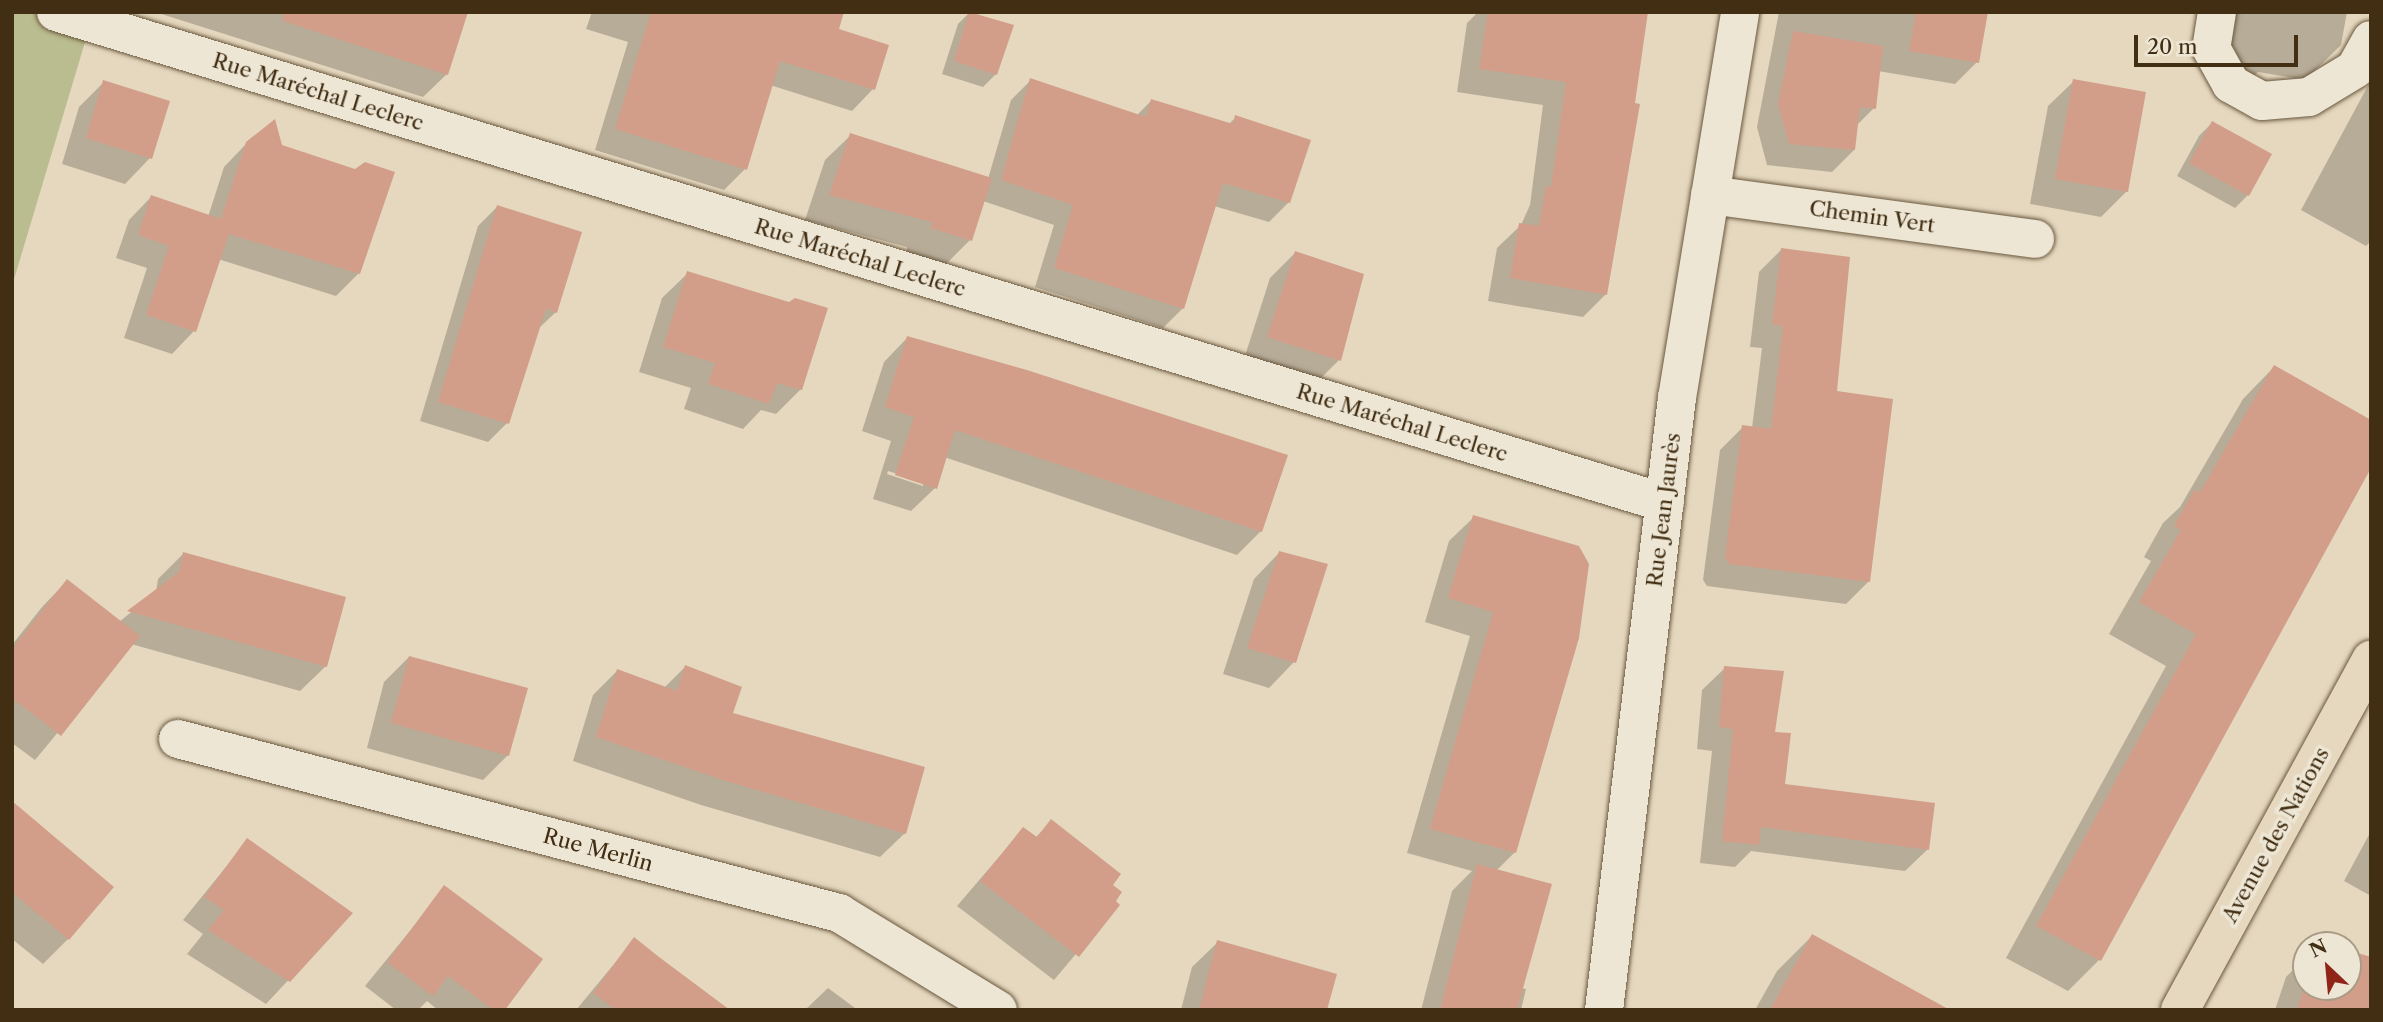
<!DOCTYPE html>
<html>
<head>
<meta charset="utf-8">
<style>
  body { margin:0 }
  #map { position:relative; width:2383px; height:1022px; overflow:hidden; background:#e5d8bf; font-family:"Libre Caslon Text",serif }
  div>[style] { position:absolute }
  .green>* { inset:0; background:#babd8f }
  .shadow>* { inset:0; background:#0003 }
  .building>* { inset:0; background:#d29e89 }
  .roads { filter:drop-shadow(0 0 2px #6a583e) drop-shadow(0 0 2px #6a583e) }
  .minor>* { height:38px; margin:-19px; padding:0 19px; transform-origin:19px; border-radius:19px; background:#eee6d5 }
  .major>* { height:38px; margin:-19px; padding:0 19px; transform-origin:19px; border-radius:19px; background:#e5d8bf }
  span { translate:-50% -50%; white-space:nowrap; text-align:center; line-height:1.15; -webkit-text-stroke:7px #eee6d5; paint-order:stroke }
  .street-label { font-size:21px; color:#412e13 }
  .frame { position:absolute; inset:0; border:14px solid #412e13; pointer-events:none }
  .north { position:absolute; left:2292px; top:931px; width:70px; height:70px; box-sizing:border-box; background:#eee6d5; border:2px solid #a99c87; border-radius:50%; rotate:334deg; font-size:19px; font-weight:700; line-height:28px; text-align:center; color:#412e13 }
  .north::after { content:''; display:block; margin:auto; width:24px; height:32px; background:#8f2418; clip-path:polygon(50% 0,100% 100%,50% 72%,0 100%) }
  .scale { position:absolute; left:2134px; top:35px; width:164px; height:32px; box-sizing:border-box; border:4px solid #412e13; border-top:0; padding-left:9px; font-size:21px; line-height:24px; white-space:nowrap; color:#412e13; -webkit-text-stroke:5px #eee6d5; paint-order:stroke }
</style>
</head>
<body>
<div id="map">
  <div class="green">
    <div style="clip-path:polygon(12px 12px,94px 12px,12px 286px)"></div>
  </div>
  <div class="shadow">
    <div style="clip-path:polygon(155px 12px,467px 12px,447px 74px,423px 97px)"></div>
    <div style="clip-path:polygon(592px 12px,825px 12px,873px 89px,852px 111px,770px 85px,745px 169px,724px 190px,595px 150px,628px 42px,586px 29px)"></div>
    <div style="clip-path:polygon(970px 12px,1012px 26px,996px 74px,983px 87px,942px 74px,958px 24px)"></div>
    <div style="clip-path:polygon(1478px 12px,1646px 12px,1606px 294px,1583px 317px,1488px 301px,1497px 248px,1521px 225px,1530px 205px,1543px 105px,1457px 92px,1467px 23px)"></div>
    <div style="clip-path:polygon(1779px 12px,1967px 12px,1977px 62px,1955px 84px,1878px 71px,1874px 108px,1856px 126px,1854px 150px,1832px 172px,1767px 165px,1757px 127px)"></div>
    <div style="clip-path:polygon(2219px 12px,2347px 12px,2341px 45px,2305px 80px,2258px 72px,2244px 86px)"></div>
    <div style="clip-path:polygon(1031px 80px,1137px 115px,1151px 101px,1228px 125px,1236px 117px,1289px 202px,1269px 222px,1214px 206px,1183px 308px,1163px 328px,1035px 287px,1054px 225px,983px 201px,970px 240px,945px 265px,907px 253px,907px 247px,805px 220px,825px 160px,851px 135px,988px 179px,1011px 100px)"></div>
    <div style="clip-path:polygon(2371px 80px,2371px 241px,2366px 246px,2301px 210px)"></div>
    <div style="clip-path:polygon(2074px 81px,2127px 191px,2101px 217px,2030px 204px,2048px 106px)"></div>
    <div style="clip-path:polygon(104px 82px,150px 158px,125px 184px,62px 164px,79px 107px)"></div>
    <div style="clip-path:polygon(2212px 123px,2248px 195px,2235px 208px,2177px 176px,2199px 136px)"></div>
    <div style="clip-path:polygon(247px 143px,281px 147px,359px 273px,336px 296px,218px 259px,194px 331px,172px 354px,124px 338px,147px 268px,116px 258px,129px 220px,151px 197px,208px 217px,224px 167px)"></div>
    <div style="clip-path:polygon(498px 206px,556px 312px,538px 329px,507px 423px,488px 442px,420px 421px,478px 226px)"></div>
    <div style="clip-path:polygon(1781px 250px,1835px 392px,1869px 581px,1846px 604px,1707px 586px,1703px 580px,1720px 450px,1743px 427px,1752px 428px,1762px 348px,1750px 347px,1759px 272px)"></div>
    <div style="clip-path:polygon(1295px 253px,1339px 360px,1314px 385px,1243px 362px,1270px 278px)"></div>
    <div style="clip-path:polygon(688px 273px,801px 389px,776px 414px,761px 410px,743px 429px,684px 409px,691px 388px,639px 372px,662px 298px)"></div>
    <div style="clip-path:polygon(evenodd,907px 338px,1261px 531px,1237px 555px,944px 457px,935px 488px,911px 511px,873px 499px,891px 441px,862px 431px,884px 362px,907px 338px,888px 471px,923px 482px,923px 486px,887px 474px,888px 471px)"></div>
    <div style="clip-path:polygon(2274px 367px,2371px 464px,2099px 960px,2068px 991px,2006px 958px,2166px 666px,2109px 634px,2151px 561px,2144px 557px,2163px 523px,2180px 507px,2243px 399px)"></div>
    <div style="clip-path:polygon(1474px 517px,1578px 547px,1515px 852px,1496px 871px,1521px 988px,1526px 989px,1521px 1010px,1421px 1010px,1452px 891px,1472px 871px,1407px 853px,1470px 636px,1425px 622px,1449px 541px)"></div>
    <div style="clip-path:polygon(1279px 553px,1325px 566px,1294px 662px,1269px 688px,1223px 674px,1254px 579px)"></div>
    <div style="clip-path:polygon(183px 554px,326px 666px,300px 691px,131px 644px,35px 760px,12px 743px,12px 645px,42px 607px,67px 581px,119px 622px,156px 592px,158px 579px)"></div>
    <div style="clip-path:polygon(409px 657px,508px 755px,483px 780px,367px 748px,384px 682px)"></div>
    <div style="clip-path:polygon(685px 667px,731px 714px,905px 833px,880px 857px,701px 805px,573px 761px,593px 695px,617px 671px,664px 688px)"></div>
    <div style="clip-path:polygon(1725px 668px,1773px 733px,1783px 785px,1928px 849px,1905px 871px,1751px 851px,1735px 867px,1700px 863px,1712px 751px,1697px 749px,1702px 690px)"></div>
    <div style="clip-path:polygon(12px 804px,68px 939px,43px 964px,12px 939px)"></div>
    <div style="clip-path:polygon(1051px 822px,1110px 885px,1117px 905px,1054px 980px,957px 906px,1023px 829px,1035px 838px)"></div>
    <div style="clip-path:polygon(2371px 831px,2371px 896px,2344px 881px)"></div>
    <div style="clip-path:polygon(247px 841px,350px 914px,266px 1004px,187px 954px,203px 934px,183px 920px)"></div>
    <div style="clip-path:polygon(445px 888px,503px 1010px,438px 1010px,427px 1001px,418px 1010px,396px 1010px,365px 986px)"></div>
    <div style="clip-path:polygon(1812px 936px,1946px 1010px,1755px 1010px,1777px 971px)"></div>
    <div style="clip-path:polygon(634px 940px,728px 1010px,576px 1010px)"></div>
    <div style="clip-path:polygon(1218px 942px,1326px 1010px,1181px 1010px,1192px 967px)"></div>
    <div style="clip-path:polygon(2348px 952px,2371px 1010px,2275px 1010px,2286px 977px,2306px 957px,2306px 987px,2348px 987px)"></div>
    <div style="clip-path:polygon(828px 988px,855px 1008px,855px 1010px,805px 1010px)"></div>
  </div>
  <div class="building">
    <div style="clip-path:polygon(284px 12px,468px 12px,448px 75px,283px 21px)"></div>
    <div style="clip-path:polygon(651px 12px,844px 12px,839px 29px,889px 45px,875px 90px,780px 61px,747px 170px,615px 129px)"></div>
    <div style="clip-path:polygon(969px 12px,1014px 25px,997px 75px,954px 61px)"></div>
    <div style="clip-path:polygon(1488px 12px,1648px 12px,1635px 103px,1640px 104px,1607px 295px,1510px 278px,1519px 223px,1539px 226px,1546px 186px,1551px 187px,1566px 82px,1479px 69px)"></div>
    <div style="clip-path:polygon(1916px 12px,1988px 12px,1979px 63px,1909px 51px)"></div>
    <div style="clip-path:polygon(1793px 31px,1883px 46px,1876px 109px,1860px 107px,1855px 150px,1789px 144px,1778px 104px)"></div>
    <div style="clip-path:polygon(1030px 78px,1146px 117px,1151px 99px,1233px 124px,1235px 115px,1311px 140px,1290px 203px,1223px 183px,1184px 309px,1054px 268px,1073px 205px,1001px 180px)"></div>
    <div style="clip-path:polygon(2073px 79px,2146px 92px,2128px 192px,2055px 179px)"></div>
    <div style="clip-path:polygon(103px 80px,170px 101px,152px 159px,86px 138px)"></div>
    <div style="clip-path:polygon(275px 119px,282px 145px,355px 169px,365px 162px,395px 172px,360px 274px,229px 234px,196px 332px,146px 315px,169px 246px,138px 235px,151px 195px,221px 219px,246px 142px)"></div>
    <div style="clip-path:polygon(2212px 121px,2272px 154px,2249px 196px,2189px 163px)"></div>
    <div style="clip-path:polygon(850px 133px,992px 178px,972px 241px,931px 228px,932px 222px,829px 195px)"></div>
    <div style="clip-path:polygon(497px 205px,582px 232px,557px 313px,546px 309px,509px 424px,438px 402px)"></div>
    <div style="clip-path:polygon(1781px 248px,1850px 257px,1837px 391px,1893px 399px,1870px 582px,1729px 564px,1725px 557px,1742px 425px,1771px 429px,1783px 326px,1772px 324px)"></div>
    <div style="clip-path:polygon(1295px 251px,1364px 274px,1341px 361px,1267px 337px)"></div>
    <div style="clip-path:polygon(687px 271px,789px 302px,795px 298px,828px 308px,802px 390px,777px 383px,769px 404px,708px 384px,715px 363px,663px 347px)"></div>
    <div style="clip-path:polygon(907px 336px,1027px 370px,1288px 455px,1262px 532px,955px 430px,937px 489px,895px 475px,914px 417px,885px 407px)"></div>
    <div style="clip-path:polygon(2274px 365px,2371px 420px,2371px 468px,2101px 961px,2036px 926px,2196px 634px,2139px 602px,2181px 530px,2174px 526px,2194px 490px,2200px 492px)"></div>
    <div style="clip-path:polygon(1473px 515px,1579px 546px,1589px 564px,1579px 638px,1516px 853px,1430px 829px,1493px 612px,1448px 598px)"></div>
    <div style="clip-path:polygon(1279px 551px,1328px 564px,1296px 663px,1247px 648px)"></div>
    <div style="clip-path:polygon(183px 552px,346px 597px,327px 667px,127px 611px,179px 572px)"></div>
    <div style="clip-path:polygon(67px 579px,140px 636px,61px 736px,12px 698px,12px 649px)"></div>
    <div style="clip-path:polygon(409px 656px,528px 688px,509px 756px,391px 723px)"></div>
    <div style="clip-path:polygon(685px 665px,742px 687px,733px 713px,925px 767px,906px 834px,726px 781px,596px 737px,617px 669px,677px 691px)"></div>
    <div style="clip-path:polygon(1724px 666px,1784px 671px,1775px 732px,1791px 733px,1785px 784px,1935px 803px,1929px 850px,1761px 827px,1759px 845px,1722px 841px,1733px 729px,1719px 727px)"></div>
    <div style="clip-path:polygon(12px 801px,114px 887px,69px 940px,12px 892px)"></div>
    <div style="clip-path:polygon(1051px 819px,1121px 874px,1113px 885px,1122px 892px,1116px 901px,1120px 905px,1079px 957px,980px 881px,1023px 827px,1037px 837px)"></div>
    <div style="clip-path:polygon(247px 838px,353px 913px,290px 982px,208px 930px,224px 910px,204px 897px)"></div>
    <div style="clip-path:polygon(1477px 864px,1552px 884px,1517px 1010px,1440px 1010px)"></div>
    <div style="clip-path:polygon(444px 885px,543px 959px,505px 1010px,493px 1010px,448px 976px,433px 996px,387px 962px)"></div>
    <div style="clip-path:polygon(1812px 934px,1950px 1010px,1770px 1010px)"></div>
    <div style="clip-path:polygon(634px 937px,659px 957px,730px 1010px,616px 1010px,593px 993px)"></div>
    <div style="clip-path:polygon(1217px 940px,1337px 974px,1327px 1010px,1199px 1010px)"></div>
    <div style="clip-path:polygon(2348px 950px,2371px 957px,2371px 1010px,2297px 1010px,2306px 982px,2306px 987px,2348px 987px)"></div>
  </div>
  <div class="roads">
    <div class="minor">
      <div style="left:56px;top:12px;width:1682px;rotate:16.97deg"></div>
      <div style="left:2217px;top:12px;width:36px;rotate:99deg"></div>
      <div style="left:2211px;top:48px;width:41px;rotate:60.9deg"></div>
      <div style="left:2231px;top:84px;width:35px;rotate:29deg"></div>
      <div style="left:2262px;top:101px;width:47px;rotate:-4.9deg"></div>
      <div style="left:2309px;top:97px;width:54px;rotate:-31.3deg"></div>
      <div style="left:2355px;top:69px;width:33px;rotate:-61deg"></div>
      <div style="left:1710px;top:195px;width:328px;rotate:7.7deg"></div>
      <div style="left:178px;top:739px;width:684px;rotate:14.75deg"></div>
      <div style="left:839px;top:913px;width:186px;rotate:31.4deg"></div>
      <div style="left:1604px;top:1010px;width:616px;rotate:-83.2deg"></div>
      <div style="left:1677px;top:398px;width:391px;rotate:-80.7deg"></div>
    </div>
    <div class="major">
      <div style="left:2180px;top:1010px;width:399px;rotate:-61.4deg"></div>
    </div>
  </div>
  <div class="street-label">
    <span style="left:318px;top:92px;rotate:17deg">Rue Maréchal Leclerc</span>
    <span style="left:1872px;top:217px;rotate:8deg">Chemin Vert</span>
    <span style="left:860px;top:258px;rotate:17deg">Rue Maréchal Leclerc</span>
    <span style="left:1402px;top:423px;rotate:17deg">Rue Maréchal Leclerc</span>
    <span style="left:1664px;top:510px;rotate:-83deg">Rue Jean Jaurès</span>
    <span style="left:2276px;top:835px;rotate:-61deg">Avenue des Nations</span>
    <span style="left:598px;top:850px;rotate:15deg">Rue Merlin</span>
  </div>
  <div class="frame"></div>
  <div class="north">N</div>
  <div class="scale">20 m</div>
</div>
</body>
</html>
